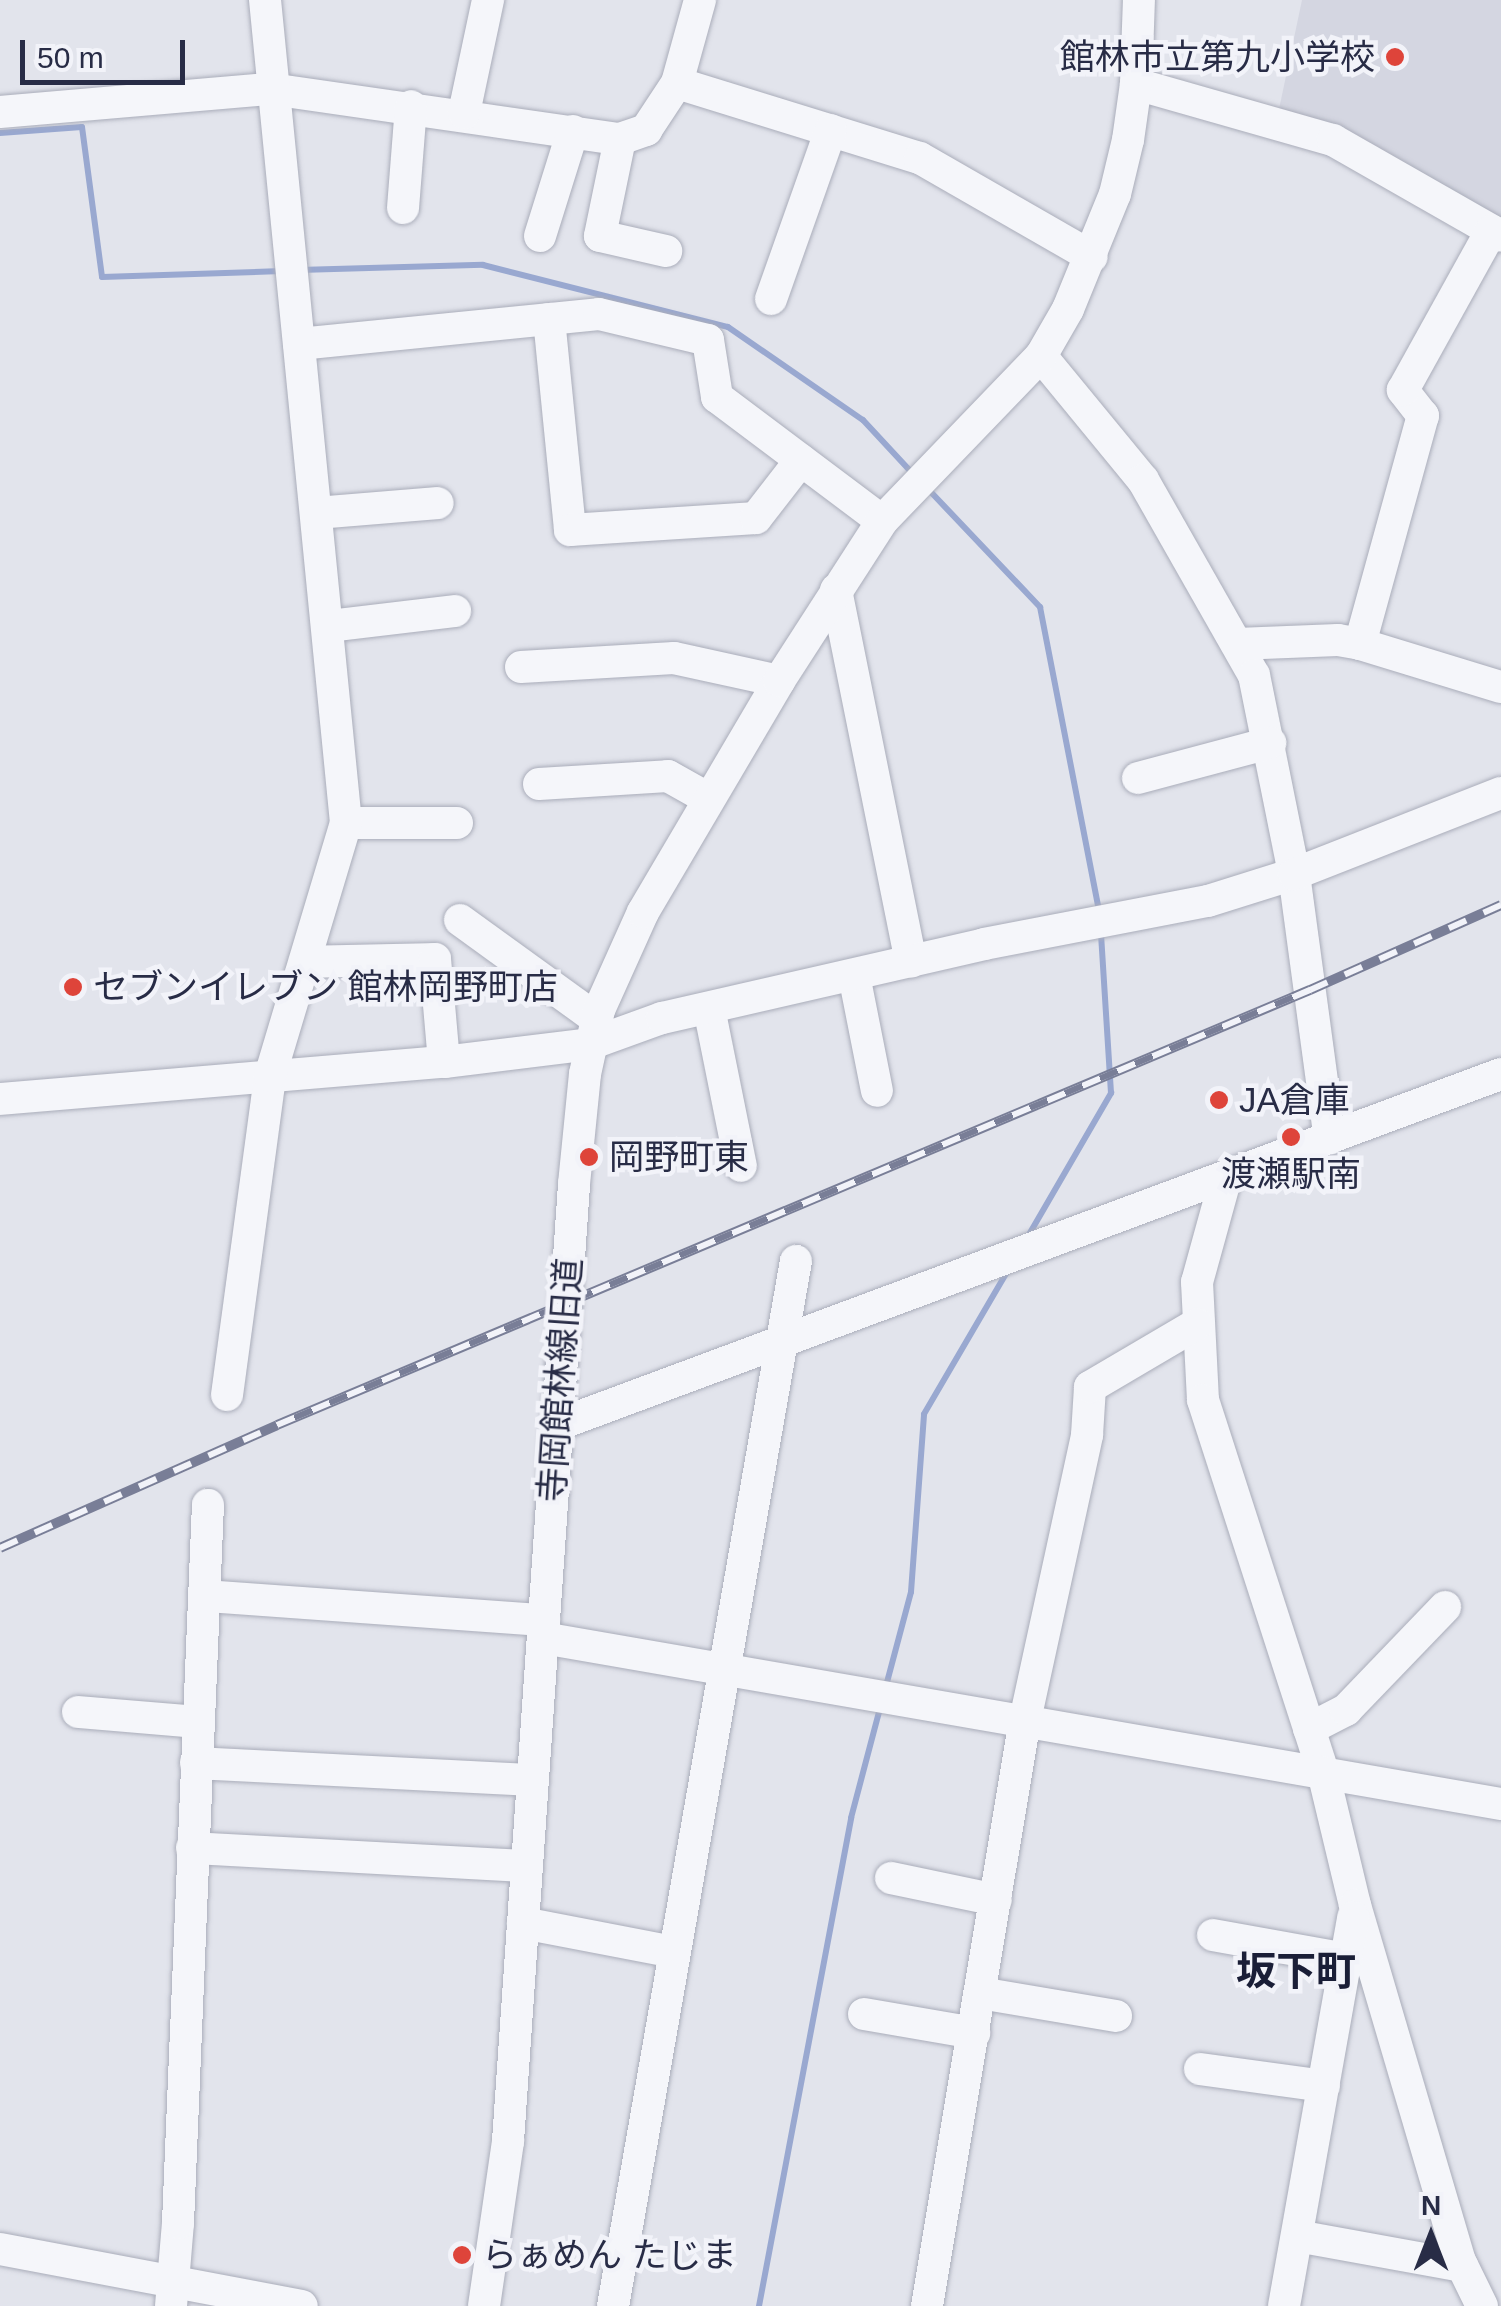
<!DOCTYPE html>
<html>
<head>
<meta charset="utf-8">
<style>
  body { margin:0 }
  #map { position:relative; width:1501px; height:2306px; overflow:hidden; background:#e2e4ec; font-family:Arial,"Noto Sans JP",sans-serif }
  div>[style] { position:absolute }
  .built>* { inset:0; background:#d4d6e1 }
  .stream>* { height:6px; margin:-3px; padding:0 3px; transform-origin:3px; border-radius:3px; background:#99a8d0 }
  .roads { filter:drop-shadow(0 0 2px #aaadba) drop-shadow(0 0 2px #aaadba) }
  .minor>* { height:32px; margin:-16px; padding:0 16px; transform-origin:16px; border-radius:16px; background:#f5f6fa }
  .rail>* { height:10px; margin-top:-5px; transform-origin:0; background:repeating-linear-gradient(90deg,#f2f3f9 0 19px,#797e97 0 38px); box-sizing:border-box; border-block:2px solid #797e97 }
  .dots>* { width:28px; height:28px; translate:-50% -50%; box-sizing:border-box; border:5px solid #f2f3f9; border-radius:50% }
  span { translate:-50% -50%; white-space:nowrap; text-align:center; line-height:1.15; -webkit-text-stroke:9px #f2f3f9; paint-order:stroke }
  .poi-label { font-size:35px; color:#282c46 }
  .right { translate:-100% -50%; text-align:right }
  .left { translate:0 -50%; text-align:left }
  .street-label { font-size:35px; color:#282c46 }
  .quarter-label { font-size:40px; color:#1a1e37; font-weight:700 }
  .north { position:absolute; left:1381px; top:2186px; width:100px; height:100px; -webkit-text-stroke:8px #f2f3f9; paint-order:stroke; rotate:0deg; font-size:28px; font-weight:700; line-height:40px; text-align:center; color:#282c46 }
  .north::after { content:''; display:block; margin:auto; width:35px; height:45px; background:#282c46; clip-path:polygon(50% 0,100% 100%,50% 72%,0 100%) }
  .scale { position:absolute; left:20px; top:40px; width:165px; height:45px; box-sizing:border-box; border:5px solid #282c46; border-top:0; padding-left:12px; font-size:30px; line-height:35px; white-space:nowrap; color:#282c46; -webkit-text-stroke:8px #f2f3f9; paint-order:stroke }
</style>
</head>
<body>
<div id="map">
  <div class="built">
    <div style="clip-path:polygon(1302px 0,1501px 0,1501px 223px,1278px 114px)"></div>
  </div>
  <div class="stream">
    <div style="left:0;top:133px;width:82px;rotate:-4.2deg"></div>
    <div style="left:82px;top:127px;width:151px;rotate:82.4deg"></div>
    <div style="left:102px;top:277px;width:180px;rotate:-1.9deg"></div>
    <div style="left:299px;top:270px;width:184px;rotate:-1.6deg"></div>
    <div style="left:483px;top:265px;width:253px;rotate:14.2deg"></div>
    <div style="left:728px;top:327px;width:164px;rotate:34.6deg"></div>
    <div style="left:863px;top:420px;width:72px;rotate:47.2deg"></div>
    <div style="left:928px;top:489px;width:163px;rotate:46.5deg"></div>
    <div style="left:1040px;top:607px;width:310px;rotate:79deg"></div>
    <div style="left:1027px;top:1238px;width:168px;rotate:-59.9deg"></div>
    <div style="left:1111px;top:1093px;width:159px;rotate:-93.6deg"></div>
    <div style="left:886px;top:1686px;width:97px;rotate:-75.1deg"></div>
    <div style="left:911px;top:1592px;width:178px;rotate:-85.8deg"></div>
    <div style="left:924px;top:1414px;width:167px;rotate:-59.7deg"></div>
    <div style="left:759px;top:2306px;width:497px;rotate:-79.3deg"></div>
    <div style="left:851px;top:1818px;width:114px;rotate:-75.2deg"></div>
  </div>
  <div class="roads">
    <div class="minor">
      <div style="left:677px;top:83px;width:86px;rotate:-74.5deg"></div>
      <div style="left:1136px;top:84px;width:205px;rotate:15.9deg"></div>
      <div style="left:1333px;top:140px;width:193px;rotate:29.7deg"></div>
      <div style="left:0;top:112px;width:272px;rotate:-4.9deg"></div>
      <div style="left:271px;top:89px;width:353px;rotate:8.2deg"></div>
      <div style="left:620px;top:139px;width:28px;rotate:-19deg"></div>
      <div style="left:646px;top:130px;width:56px;rotate:-56.6deg"></div>
      <div style="left:677px;top:83px;width:254px;rotate:17.2deg"></div>
      <div style="left:920px;top:158px;width:198px;rotate:29.9deg"></div>
      <div style="left:464px;top:113px;width:116px;rotate:-78deg"></div>
      <div style="left:620px;top:139px;width:99px;rotate:101.7deg"></div>
      <div style="left:600px;top:236px;width:68px;rotate:12.8deg"></div>
      <div style="left:403px;top:208px;width:102px;rotate:-85.5deg"></div>
      <div style="left:540px;top:236px;width:110px;rotate:-72.6deg"></div>
      <div style="left:771px;top:299px;width:179px;rotate:-70.5deg"></div>
      <div style="left:549px;top:319px;width:212px;rotate:84.3deg"></div>
      <div style="left:570px;top:530px;width:186px;rotate:-3.7deg"></div>
      <div style="left:756px;top:518px;width:73px;rotate:-52.2deg"></div>
      <div style="left:299px;top:344px;width:301px;rotate:-5.7deg"></div>
      <div style="left:599px;top:314px;width:112px;rotate:13.4deg"></div>
      <div style="left:708px;top:340px;width:58px;rotate:81deg"></div>
      <div style="left:717px;top:397px;width:206px;rotate:36.9deg"></div>
      <div style="left:1041px;top:356px;width:161px;rotate:50.6deg"></div>
      <div style="left:1143px;top:480px;width:224px;rotate:60.4deg"></div>
      <div style="left:1254px;top:675px;width:203px;rotate:78.6deg"></div>
      <div style="left:1294px;top:874px;width:267px;rotate:82.3deg"></div>
      <div style="left:317px;top:513px;width:121px;rotate:-4.7deg"></div>
      <div style="left:836px;top:590px;width:379px;rotate:78.6deg"></div>
      <div style="left:329px;top:626px;width:127px;rotate:-6.8deg"></div>
      <div style="left:1237px;top:644px;width:101px;rotate:-2.3deg"></div>
      <div style="left:1338px;top:640px;width:22px;rotate:10deg"></div>
      <div style="left:1360px;top:644px;width:147px;rotate:17deg"></div>
      <div style="left:1360px;top:644px;width:237px;rotate:-74.6deg"></div>
      <div style="left:1423px;top:416px;width:33px;rotate:-128deg"></div>
      <div style="left:1403px;top:390px;width:182px;rotate:-61deg"></div>
      <div style="left:521px;top:667px;width:153px;rotate:-3.4deg"></div>
      <div style="left:674px;top:658px;width:107px;rotate:12.4deg"></div>
      <div style="left:1138px;top:778px;width:137px;rotate:-14.9deg"></div>
      <div style="left:539px;top:784px;width:129px;rotate:-3.5deg"></div>
      <div style="left:668px;top:776px;width:47px;rotate:29.3deg"></div>
      <div style="left:346px;top:823px;width:111px"></div>
      <div style="left:460px;top:920px;width:169px;rotate:35.9deg"></div>
      <div style="left:305px;top:962px;width:130px;rotate:-1.3deg"></div>
      <div style="left:435px;top:959px;width:103px;rotate:85deg"></div>
      <div style="left:854px;top:975px;width:118px;rotate:78.8deg"></div>
      <div style="left:709px;top:1008px;width:161px;rotate:78.6deg"></div>
      <div style="left:0;top:1099px;width:446px;rotate:-4.8deg"></div>
      <div style="left:444px;top:1062px;width:147px;rotate:-7deg"></div>
      <div style="left:590px;top:1044px;width:77px;rotate:-19.9deg"></div>
      <div style="left:662px;top:1018px;width:330px;rotate:-12.9deg"></div>
      <div style="left:984px;top:944px;width:228px;rotate:-10.9deg"></div>
      <div style="left:1208px;top:901px;width:90px;rotate:-17.4deg"></div>
      <div style="left:1294px;top:874px;width:222px;rotate:-21.4deg"></div>
      <div style="left:1226px;top:1177px;width:109px;rotate:105.4deg"></div>
      <div style="left:1197px;top:1282px;width:118px;rotate:87.1deg"></div>
      <div style="left:1203px;top:1400px;width:391px;rotate:72.1deg"></div>
      <div style="left:1323px;top:1772px;width:137px;rotate:76.5deg"></div>
      <div style="left:1355px;top:1905px;width:369px;rotate:73.6deg"></div>
      <div style="left:1459px;top:2259px;width:52px;rotate:63.9deg"></div>
      <div style="left:227px;top:1395px;width:322px;rotate:-82.3deg"></div>
      <div style="left:270px;top:1076px;width:264px;rotate:-73.3deg"></div>
      <div style="left:346px;top:823px;width:827px;rotate:-95.62deg"></div>
      <div style="left:557px;top:1425px;width:1007px;rotate:-20.4deg"></div>
      <div style="left:206px;top:1596px;width:339px;rotate:4.1deg"></div>
      <div style="left:543px;top:1638px;width:972px;rotate:9.83deg"></div>
      <div style="left:78px;top:1712px;width:119px;rotate:4.8deg"></div>
      <div style="left:1309px;top:1729px;width:42px;rotate:-27.2deg"></div>
      <div style="left:1346px;top:1710px;width:143px;rotate:-46.1deg"></div>
      <div style="left:196px;top:1763px;width:337px;rotate:2.9deg"></div>
      <div style="left:192px;top:1848px;width:335px;rotate:3.1deg"></div>
      <div style="left:891px;top:1878px;width:107px;rotate:11.8deg"></div>
      <div style="left:523px;top:1923px;width:154px;rotate:10.9deg"></div>
      <div style="left:1213px;top:1935px;width:135px;rotate:10.2deg"></div>
      <div style="left:980px;top:1993px;width:138px;rotate:9.6deg"></div>
      <div style="left:864px;top:2014px;width:112px;rotate:9.8deg"></div>
      <div style="left:1200px;top:2069px;width:125px;rotate:7.8deg"></div>
      <div style="left:1297px;top:2236px;width:168px;rotate:10.3deg"></div>
      <div style="left:0;top:2249px;width:307px;rotate:10.7deg"></div>
      <div style="left:171px;top:2306px;width:83px;rotate:-85.2deg"></div>
      <div style="left:178px;top:2223px;width:719px;rotate:-87.61deg"></div>
      <div style="left:484px;top:2306px;width:167px;rotate:-81.7deg"></div>
      <div style="left:508px;top:2141px;width:959px;rotate:-86.05deg"></div>
      <div style="left:574px;top:1184px;width:111px;rotate:-84.3deg"></div>
      <div style="left:585px;top:1074px;width:66px;rotate:-77.7deg"></div>
      <div style="left:599px;top:1010px;width:107px;rotate:-65.8deg"></div>
      <div style="left:643px;top:912px;width:268px;rotate:-59.5deg"></div>
      <div style="left:779px;top:681px;width:190px;rotate:-57.2deg"></div>
      <div style="left:882px;top:521px;width:229px;rotate:-46.1deg"></div>
      <div style="left:1041px;top:356px;width:54px;rotate:-60.1deg"></div>
      <div style="left:1068px;top:309px;width:124px;rotate:-67.8deg"></div>
      <div style="left:1115px;top:194px;width:56px;rotate:-76.5deg"></div>
      <div style="left:1128px;top:140px;width:57px;rotate:-81.9deg"></div>
      <div style="left:1136px;top:84px;width:84px;rotate:-88deg"></div>
      <div style="left:613px;top:2306px;width:1061px;rotate:-80.07deg"></div>
      <div style="left:927px;top:2306px;width:594px;rotate:-80.51deg"></div>
      <div style="left:1025px;top:1720px;width:292px;rotate:-77.7deg"></div>
      <div style="left:1087px;top:1435px;width:48px;rotate:-86.4deg"></div>
      <div style="left:1090px;top:1387px;width:124px;rotate:-30.5deg"></div>
      <div style="left:1284px;top:2306px;width:395px;rotate:-79.9deg"></div>
    </div>
  </div>
  <div class="rail">
    <div style="left:0;top:1548px;width:303px;rotate:-23.9deg"></div>
    <div style="left:277px;top:1425px;width:1121px;rotate:-22.84deg"></div>
    <div style="left:1310px;top:990px;width:209px;rotate:-24deg"></div>
  </div>
  <div class="dots">
    <div style="left:1395px;top:57px;background:#de443a"></div>
    <div style="left:73px;top:987px;background:#de443a"></div>
    <div style="left:1219px;top:1100px;background:#de443a"></div>
    <div style="left:1291px;top:1137px;background:#de443a"></div>
    <div style="left:589px;top:1157px;background:#de443a"></div>
    <div style="left:462px;top:2255px;background:#de443a"></div>
  </div>
  <div class="poi-label">
    <span class="right" style="left:1375px;top:57px">館林市立第九小学校</span>
    <span class="left" style="left:93px;top:987px">セブンイレブン 館林岡野町店</span>
    <span class="left" style="left:1239px;top:1100px">JA倉庫</span>
    <span class="left" style="left:609px;top:1157px">岡野町東</span>
    <span style="left:1291px;top:1174px">渡瀬駅南</span>
    <span class="left" style="left:482px;top:2255px">らぁめん たじま</span>
  </div>
  <div class="street-label">
    <span style="left:560px;top:1380px;rotate:-86deg">寺岡館林線旧道</span>
  </div>
  <div class="quarter-label">
    <span style="left:1296px;top:1971px">坂下町</span>
  </div>
  <div class="north">N</div>
  <div class="scale">50 m</div>
</div>
</body>
</html>
